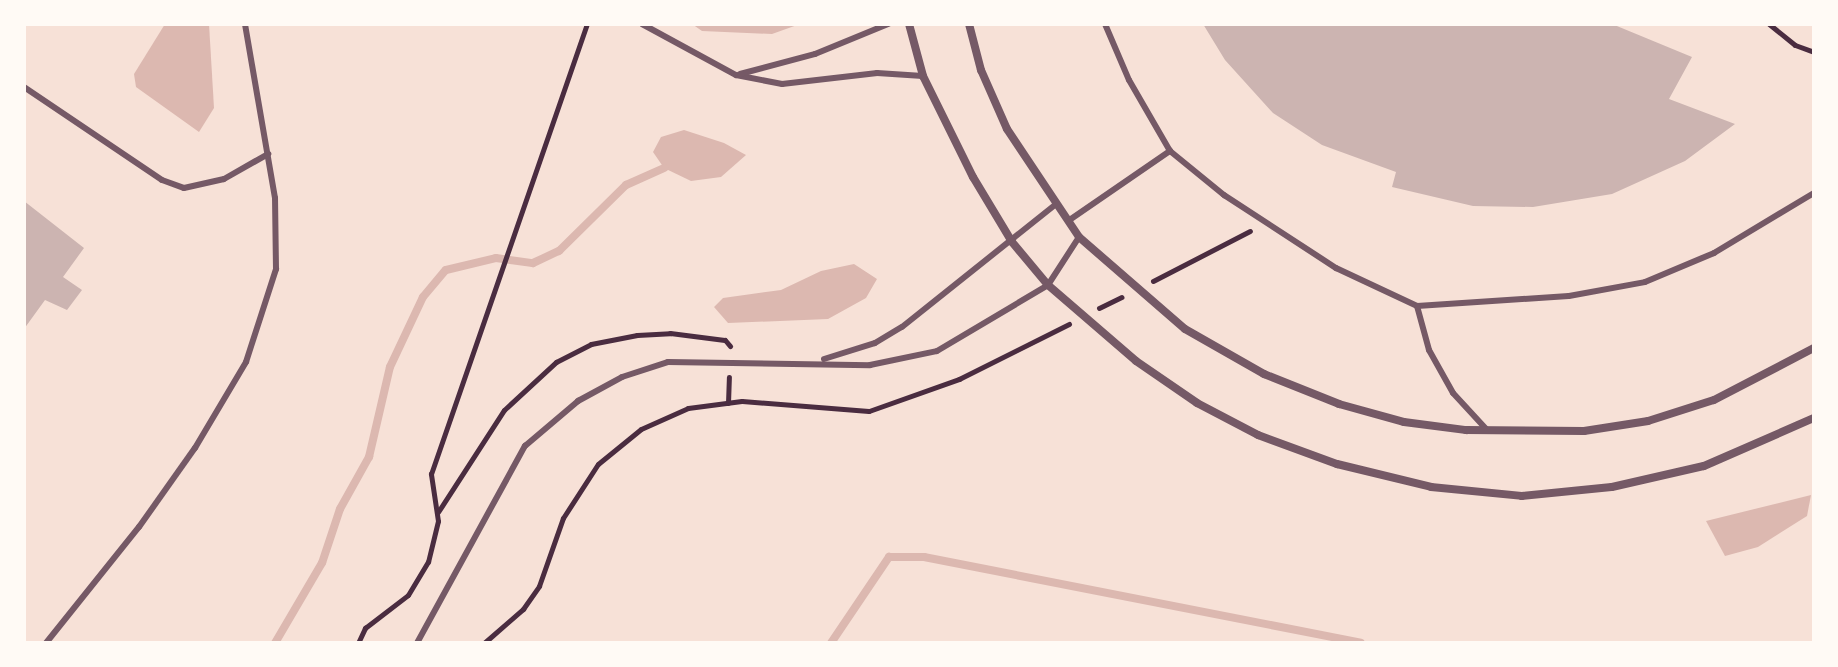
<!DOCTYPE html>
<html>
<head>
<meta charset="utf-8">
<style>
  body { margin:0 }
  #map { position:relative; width:1838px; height:667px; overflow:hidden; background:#f7e1d7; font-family:"PT Sans",sans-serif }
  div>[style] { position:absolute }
  .water>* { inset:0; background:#dcb8b0 }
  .stream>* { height:8px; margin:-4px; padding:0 4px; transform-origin:4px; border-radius:4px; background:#dcb8b0 }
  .building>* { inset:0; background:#ccb4b1 }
  .path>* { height:5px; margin:-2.5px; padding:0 2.5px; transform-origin:2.5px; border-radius:2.5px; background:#4a2c40 }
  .service>* { height:6px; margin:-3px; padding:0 3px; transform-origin:3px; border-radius:3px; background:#755966 }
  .minor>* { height:8px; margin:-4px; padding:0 4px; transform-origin:4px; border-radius:4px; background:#755966 }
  span { translate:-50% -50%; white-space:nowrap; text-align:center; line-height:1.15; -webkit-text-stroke:6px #fffaf5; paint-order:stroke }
  .frame { position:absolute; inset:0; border:26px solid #fffaf5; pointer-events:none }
</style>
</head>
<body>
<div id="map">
  <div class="water">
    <div style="clip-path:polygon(165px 24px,209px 24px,214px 108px,199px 132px,136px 87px,134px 74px)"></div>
    <div style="clip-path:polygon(692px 24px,800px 24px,772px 34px,702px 31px)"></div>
    <div style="clip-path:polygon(684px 130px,724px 143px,746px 155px,721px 177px,691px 181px,664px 168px,653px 152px,661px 137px)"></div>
    <div style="clip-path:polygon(854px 264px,877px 279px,866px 298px,828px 319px,728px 323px,714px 307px,723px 298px,781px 290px,821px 271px)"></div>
    <div style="clip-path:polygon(1811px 495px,1807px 516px,1758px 547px,1725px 556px,1706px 521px)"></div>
  </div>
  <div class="stream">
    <div style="left:275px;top:643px;width:93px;rotate:-59.6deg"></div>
    <div style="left:322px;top:563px;width:57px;rotate:-71.6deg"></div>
    <div style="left:340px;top:509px;width:60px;rotate:-60.9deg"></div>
    <div style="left:369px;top:457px;width:92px;rotate:-76.9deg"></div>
    <div style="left:390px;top:367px;width:77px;rotate:-64.8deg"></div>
    <div style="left:423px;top:297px;width:35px;rotate:-50deg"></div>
    <div style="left:446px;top:270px;width:51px;rotate:-13.5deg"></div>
    <div style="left:496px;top:258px;width:37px;rotate:8deg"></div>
    <div style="left:533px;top:263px;width:29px;rotate:-25deg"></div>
    <div style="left:559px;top:251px;width:94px;rotate:-44.6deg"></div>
    <div style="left:626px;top:185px;width:42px;rotate:-24.1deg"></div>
    <div style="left:831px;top:643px;width:104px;rotate:-56deg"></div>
    <div style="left:889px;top:557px;width:35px"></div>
    <div style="left:924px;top:557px;width:445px;rotate:11.1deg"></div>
  </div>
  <div class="building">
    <div style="clip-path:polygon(1203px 24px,1612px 24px,1692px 57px,1669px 99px,1735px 124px,1685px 161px,1612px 194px,1533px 207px,1473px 206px,1392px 187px,1396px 172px,1322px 145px,1273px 113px,1225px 60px)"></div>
    <div style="clip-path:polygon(24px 201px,84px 248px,63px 277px,82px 290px,67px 310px,45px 300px,24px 329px)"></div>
  </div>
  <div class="path">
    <div style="left:1769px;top:24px;width:33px;rotate:39deg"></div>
    <div style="left:1795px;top:45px;width:20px;rotate:20deg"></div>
    <div style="left:1153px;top:281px;width:109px;rotate:-27.3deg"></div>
    <div style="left:1099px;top:308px;width:25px;rotate:-26deg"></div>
    <div style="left:728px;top:403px;width:26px;rotate:-88deg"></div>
    <div style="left:438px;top:512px;width:121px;rotate:-57.1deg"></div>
    <div style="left:504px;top:410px;width:71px;rotate:-42.7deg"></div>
    <div style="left:556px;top:362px;width:39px;rotate:-27deg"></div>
    <div style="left:591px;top:344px;width:47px;rotate:-11.1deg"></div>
    <div style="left:637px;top:335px;width:33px;rotate:-3deg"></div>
    <div style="left:670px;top:333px;width:55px;rotate:7.3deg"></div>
    <div style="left:725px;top:340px;width:8px;rotate:50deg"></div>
    <div style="left:358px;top:643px;width:17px;rotate:-65deg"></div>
    <div style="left:365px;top:628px;width:54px;rotate:-37.5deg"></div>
    <div style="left:408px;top:595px;width:39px;rotate:-59deg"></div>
    <div style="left:428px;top:562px;width:42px;rotate:-76.3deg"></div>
    <div style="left:438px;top:521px;width:48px;rotate:-98.5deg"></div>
    <div style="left:431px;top:474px;width:476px;rotate:-70.9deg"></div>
    <div style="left:484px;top:643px;width:52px;rotate:-41.1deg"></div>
    <div style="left:523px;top:609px;width:28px;rotate:-55deg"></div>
    <div style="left:539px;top:586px;width:72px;rotate:-70.6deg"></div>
    <div style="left:563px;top:518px;width:64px;rotate:-57.1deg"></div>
    <div style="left:598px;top:464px;width:55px;rotate:-39.1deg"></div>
    <div style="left:641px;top:429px;width:51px;rotate:-24.1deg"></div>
    <div style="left:688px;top:408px;width:54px;rotate:-7.4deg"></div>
    <div style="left:742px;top:401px;width:127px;rotate:4.5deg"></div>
    <div style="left:869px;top:411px;width:96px;rotate:-19.6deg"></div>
    <div style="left:959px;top:379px;width:123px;rotate:-26.6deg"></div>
  </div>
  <div class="service">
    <div style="left:642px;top:24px;width:107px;rotate:28.5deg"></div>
    <div style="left:736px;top:75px;width:47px;rotate:11.1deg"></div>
    <div style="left:782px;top:84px;width:96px;rotate:-6.6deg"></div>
    <div style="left:877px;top:73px;width:46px;rotate:3.7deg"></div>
    <div style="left:1105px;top:24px;width:61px;rotate:66.8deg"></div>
    <div style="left:1129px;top:80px;width:82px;rotate:60deg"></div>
    <div style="left:1170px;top:151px;width:70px;rotate:39.2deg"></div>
    <div style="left:1224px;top:195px;width:134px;rotate:33.1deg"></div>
    <div style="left:1336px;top:268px;width:89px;rotate:25.1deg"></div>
    <div style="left:1417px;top:306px;width:152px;rotate:-3.8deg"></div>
    <div style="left:1569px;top:296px;width:77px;rotate:-10.4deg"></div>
    <div style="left:1645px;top:282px;width:75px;rotate:-22.8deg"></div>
    <div style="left:1714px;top:253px;width:117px;rotate:-31deg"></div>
    <div style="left:740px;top:74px;width:78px;rotate:-14.9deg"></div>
    <div style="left:815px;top:54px;width:79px;rotate:-22.3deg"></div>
    <div style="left:24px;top:87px;width:166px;rotate:34deg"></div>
    <div style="left:162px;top:180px;width:23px;rotate:20deg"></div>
    <div style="left:184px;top:188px;width:41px;rotate:-12.7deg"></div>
    <div style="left:224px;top:179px;width:51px;rotate:-29.6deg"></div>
    <div style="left:1068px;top:221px;width:124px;rotate:-34.5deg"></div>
    <div style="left:1417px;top:306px;width:46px;rotate:74.7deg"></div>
    <div style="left:1429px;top:350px;width:49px;rotate:60.8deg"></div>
    <div style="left:1453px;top:393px;width:50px;rotate:47.4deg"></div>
    <div style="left:824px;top:359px;width:53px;rotate:-17.4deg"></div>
    <div style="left:875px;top:343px;width:31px;rotate:-31deg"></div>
    <div style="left:902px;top:327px;width:196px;rotate:-38.6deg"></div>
    <div style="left:46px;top:643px;width:149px;rotate:-51.3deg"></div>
    <div style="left:139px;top:527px;width:97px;rotate:-54.7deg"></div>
    <div style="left:195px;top:448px;width:100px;rotate:-59.3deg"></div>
    <div style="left:246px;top:362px;width:98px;rotate:-72.1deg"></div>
    <div style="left:276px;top:269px;width:71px;rotate:-90.8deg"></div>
    <div style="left:275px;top:198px;width:177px;rotate:-99.8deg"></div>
    <div style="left:417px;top:643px;width:225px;rotate:-61.3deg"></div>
    <div style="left:525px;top:446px;width:70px;rotate:-40.3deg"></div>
    <div style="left:578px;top:401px;width:50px;rotate:-28.6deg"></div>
    <div style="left:622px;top:377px;width:48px;rotate:-18.1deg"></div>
    <div style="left:668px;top:362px;width:202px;rotate:0.9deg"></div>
    <div style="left:870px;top:365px;width:68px;rotate:-11.8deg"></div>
    <div style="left:937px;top:351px;width:129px;rotate:-30.7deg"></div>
    <div style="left:1048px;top:285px;width:57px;rotate:-57.1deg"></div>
  </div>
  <div class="minor">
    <div style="left:909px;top:24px;width:54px;rotate:74.9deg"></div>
    <div style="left:923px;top:76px;width:113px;rotate:63.7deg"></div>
    <div style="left:973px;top:177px;width:76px;rotate:59deg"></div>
    <div style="left:1012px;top:242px;width:56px;rotate:50.1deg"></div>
    <div style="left:1048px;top:285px;width:116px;rotate:40.8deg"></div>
    <div style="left:1136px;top:361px;width:74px;rotate:34.5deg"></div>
    <div style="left:1197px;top:403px;width:69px;rotate:27.7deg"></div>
    <div style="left:1258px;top:435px;width:84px;rotate:20.2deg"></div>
    <div style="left:1337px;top:464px;width:97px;rotate:13.7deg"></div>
    <div style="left:1431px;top:487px;width:91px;rotate:5.6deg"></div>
    <div style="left:1522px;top:496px;width:90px;rotate:-5.7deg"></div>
    <div style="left:1612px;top:487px;width:94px;rotate:-12.9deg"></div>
    <div style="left:1704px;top:466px;width:120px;rotate:-23.6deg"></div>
    <div style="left:969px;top:24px;width:48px;rotate:75.4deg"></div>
    <div style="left:981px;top:70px;width:64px;rotate:66.2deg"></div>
    <div style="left:1007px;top:129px;width:130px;rotate:56.3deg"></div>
    <div style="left:1079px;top:237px;width:140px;rotate:41deg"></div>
    <div style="left:1185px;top:329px;width:91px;rotate:29.7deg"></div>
    <div style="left:1264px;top:374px;width:81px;rotate:21.8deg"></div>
    <div style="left:1339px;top:404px;width:67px;rotate:15.5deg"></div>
    <div style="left:1404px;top:422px;width:63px;rotate:7.4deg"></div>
    <div style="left:1466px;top:430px;width:118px;rotate:0.5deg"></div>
    <div style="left:1584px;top:431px;width:65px;rotate:-8.9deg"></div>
    <div style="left:1648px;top:421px;width:69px;rotate:-17.7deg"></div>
    <div style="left:1714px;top:400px;width:113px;rotate:-27.5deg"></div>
  </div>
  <div class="frame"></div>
</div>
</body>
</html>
